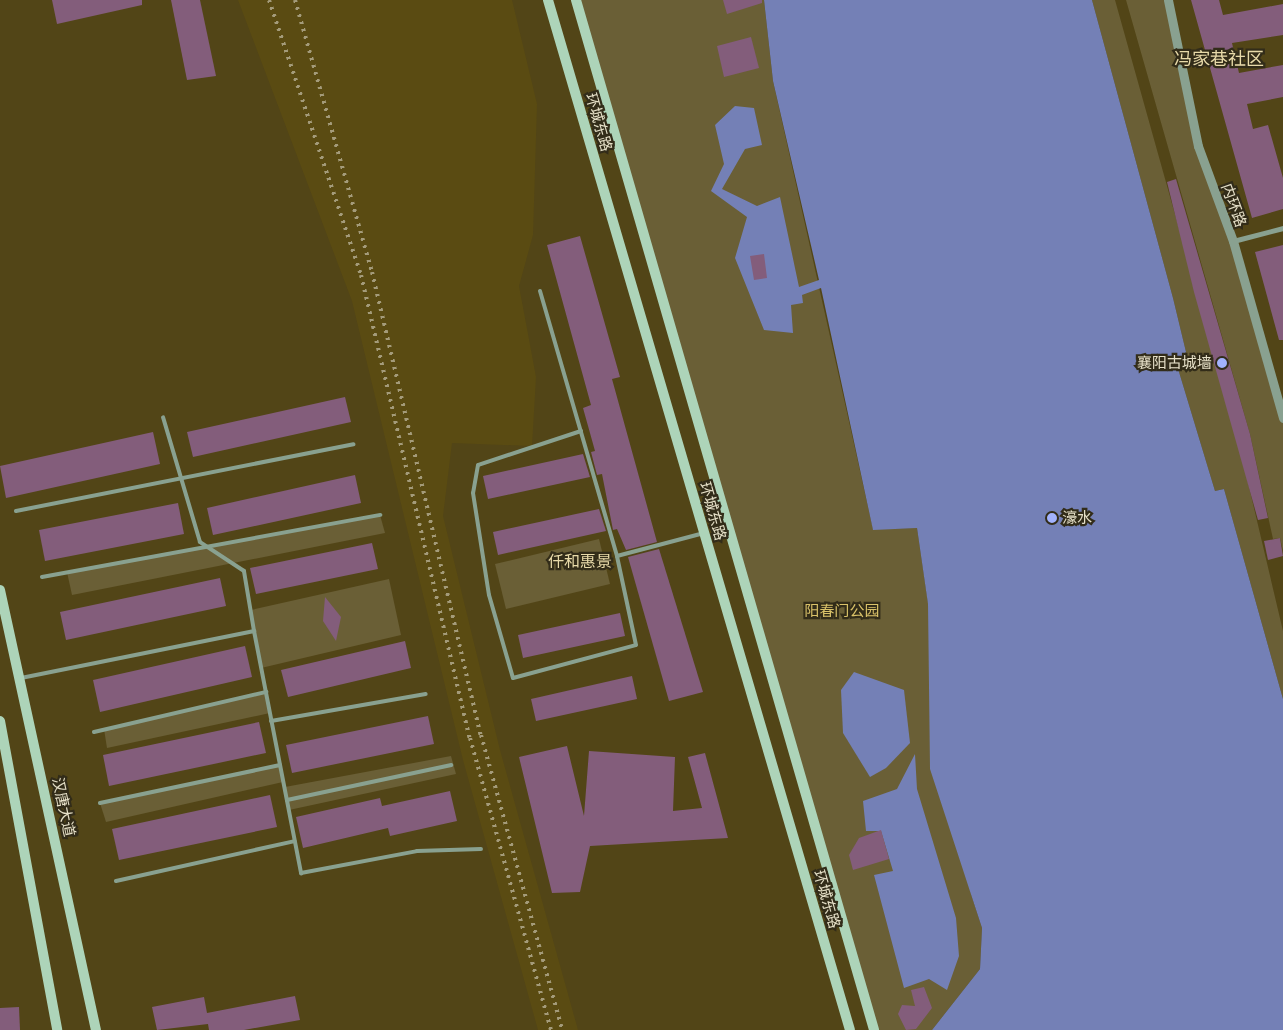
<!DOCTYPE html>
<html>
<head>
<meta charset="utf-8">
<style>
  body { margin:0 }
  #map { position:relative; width:1283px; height:1030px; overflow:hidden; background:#524517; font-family:"Space Grotesk","Noto Sans SC",sans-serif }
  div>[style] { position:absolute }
  .built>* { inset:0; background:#5a4b12 }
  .green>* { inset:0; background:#6a5f36 }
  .water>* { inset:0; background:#7480b6 }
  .building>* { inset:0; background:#835d7b }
  .service>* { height:4px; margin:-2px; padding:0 2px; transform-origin:2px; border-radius:2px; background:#89a190 }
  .minor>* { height:5px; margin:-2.5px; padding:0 2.5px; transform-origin:2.5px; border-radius:2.5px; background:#89a190 }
  .tertiary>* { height:9px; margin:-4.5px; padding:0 4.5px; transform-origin:4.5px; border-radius:4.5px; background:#89a190 }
  .secondary>* { height:10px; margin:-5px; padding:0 5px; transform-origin:5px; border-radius:5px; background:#add4b9 }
  .rail>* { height:4px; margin-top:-2px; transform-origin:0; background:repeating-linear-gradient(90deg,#a49b7a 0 2.5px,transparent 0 7.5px) }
  .dots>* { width:14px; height:14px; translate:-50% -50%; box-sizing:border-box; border:2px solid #322c19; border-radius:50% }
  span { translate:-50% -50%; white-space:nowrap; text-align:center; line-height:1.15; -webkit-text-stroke:4.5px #322c19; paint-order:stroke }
  .street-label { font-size:15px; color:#e6e0c8 }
  .poi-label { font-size:15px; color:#e6e0c8 }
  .right { translate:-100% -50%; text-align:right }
  .left { translate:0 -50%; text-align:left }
  .park-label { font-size:15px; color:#dac269 }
  .neighbourhood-label { font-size:16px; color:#e8daa9 }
  .quarter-label { font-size:18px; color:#e8daa9 }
</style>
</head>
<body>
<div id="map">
  <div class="built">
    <div style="clip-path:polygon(238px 0,512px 0,537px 104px,533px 235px,519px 286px,536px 377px,532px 446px,452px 443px,443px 516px,500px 750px,578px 1030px,538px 1030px,463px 760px,352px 301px)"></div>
  </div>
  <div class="green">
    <div style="clip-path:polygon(576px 0,764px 0,773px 81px,873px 529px,917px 528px,971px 894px,982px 928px,980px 969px,932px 1030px,874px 1030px)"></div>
    <div style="clip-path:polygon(1092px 0,1115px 0,1237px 436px,1283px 631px,1283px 699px,1224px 489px,1215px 491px,1176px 362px,1186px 352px,1173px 298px)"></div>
    <div style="clip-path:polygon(1126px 0,1168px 0,1198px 146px,1233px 241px,1283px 418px,1283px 551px,1280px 538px,1273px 539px,1250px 434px)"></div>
    <div style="clip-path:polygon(380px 515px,385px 533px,72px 595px,67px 572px)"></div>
    <div style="clip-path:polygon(599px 539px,610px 584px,506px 609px,495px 564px)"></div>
    <div style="clip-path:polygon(389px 579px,401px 635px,261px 668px,251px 610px)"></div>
    <div style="clip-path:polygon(266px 692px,270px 713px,107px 748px,104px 729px)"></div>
    <div style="clip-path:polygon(451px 756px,456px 774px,289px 810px,285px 787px)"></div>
    <div style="clip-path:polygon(280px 765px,283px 782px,106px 822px,100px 803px)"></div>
  </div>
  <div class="water">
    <div style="clip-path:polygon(764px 0,1092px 0,1173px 298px,1186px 352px,1176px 362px,1215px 491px,1224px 489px,1283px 699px,1283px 1030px,932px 1030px,980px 969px,982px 928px,930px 769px,928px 604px,917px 528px,873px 530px,821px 288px,802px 295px,803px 303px,791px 305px,793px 333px,764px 330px,735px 258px,747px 217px,711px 191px,724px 164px,715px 125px,735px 106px,754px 108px,762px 145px,745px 149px,722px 189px,757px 206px,780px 197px,799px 287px,819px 280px,773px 81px)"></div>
    <div style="clip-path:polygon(854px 672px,904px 690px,910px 743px,886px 768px,870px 777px,843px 733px,841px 690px)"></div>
    <div style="clip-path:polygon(915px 754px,917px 789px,956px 918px,959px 956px,947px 990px,929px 979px,904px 988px,874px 875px,893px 871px,881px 831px,866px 831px,863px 801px,897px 789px)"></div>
  </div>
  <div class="building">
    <div style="clip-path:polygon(52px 0,142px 0,142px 5px,57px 24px)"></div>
    <div style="clip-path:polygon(171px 0,200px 0,216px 76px,187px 80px)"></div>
    <div style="clip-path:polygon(723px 0,762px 0,762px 3px,727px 14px)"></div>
    <div style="clip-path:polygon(1191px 0,1219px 0,1223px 15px,1283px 4px,1283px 35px,1232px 43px,1239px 73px,1283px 65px,1283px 97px,1247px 104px,1253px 129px,1268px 125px,1283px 178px,1283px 209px,1252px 218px)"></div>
    <div style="clip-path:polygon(751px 37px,759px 68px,724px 77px,717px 46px)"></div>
    <div style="clip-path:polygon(1176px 179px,1250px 434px,1268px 518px,1258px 520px,1194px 292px,1167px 182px)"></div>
    <div style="clip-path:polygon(580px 236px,620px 377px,612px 379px,657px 542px,626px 550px,617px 529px,613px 530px,602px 474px,597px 475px,591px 452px,595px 451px,583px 408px,591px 405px,547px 245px)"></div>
    <div style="clip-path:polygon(1283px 245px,1283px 340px,1279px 340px,1255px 252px)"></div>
    <div style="clip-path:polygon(764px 254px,767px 278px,754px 280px,750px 256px)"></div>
    <div style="clip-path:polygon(345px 397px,351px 422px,193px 457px,187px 432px)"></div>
    <div style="clip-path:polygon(153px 432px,160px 464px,6px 498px,0 466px)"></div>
    <div style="clip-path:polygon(583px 454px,590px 477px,488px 499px,483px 476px)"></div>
    <div style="clip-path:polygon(355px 475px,361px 503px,213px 535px,207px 508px)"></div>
    <div style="clip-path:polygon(178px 503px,184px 534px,45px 561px,39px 530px)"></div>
    <div style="clip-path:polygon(599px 509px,606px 531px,498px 555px,493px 532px)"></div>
    <div style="clip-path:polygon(1280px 538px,1283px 556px,1268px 560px,1264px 541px)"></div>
    <div style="clip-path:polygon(372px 543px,378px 569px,256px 594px,250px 568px)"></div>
    <div style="clip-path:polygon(659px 549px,703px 692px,669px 701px,628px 557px)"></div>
    <div style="clip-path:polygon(220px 578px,226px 606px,66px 640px,60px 612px)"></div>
    <div style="clip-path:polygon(325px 597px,341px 617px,336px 641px,323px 621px)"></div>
    <div style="clip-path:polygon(620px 613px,625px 636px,523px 658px,518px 635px)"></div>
    <div style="clip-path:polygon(405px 641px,411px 668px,288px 697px,281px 670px)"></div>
    <div style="clip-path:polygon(245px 646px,252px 677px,100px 712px,93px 680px)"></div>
    <div style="clip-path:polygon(632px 676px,637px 699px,536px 721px,531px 699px)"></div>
    <div style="clip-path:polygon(428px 716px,434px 744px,292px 773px,286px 745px)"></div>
    <div style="clip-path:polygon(259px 722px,266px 753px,109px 786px,103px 755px)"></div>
    <div style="clip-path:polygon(567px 746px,584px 816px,589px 751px,675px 757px,673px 811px,702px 808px,688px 757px,705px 753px,728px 838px,590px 846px,580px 892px,552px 893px,519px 757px)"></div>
    <div style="clip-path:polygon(450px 791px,457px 821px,390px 836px,388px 828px,303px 848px,296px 817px,380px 798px,382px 806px)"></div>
    <div style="clip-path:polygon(270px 795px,277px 827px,119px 860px,112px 829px)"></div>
    <div style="clip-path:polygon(881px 830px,889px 859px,853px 870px,849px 855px,859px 838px)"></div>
    <div style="clip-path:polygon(924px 987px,932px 1008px,916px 1029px,906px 1030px,898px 1014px,902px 1005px,915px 1006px,911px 990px)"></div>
    <div style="clip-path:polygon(295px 996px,300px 1020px,244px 1030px,209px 1030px,208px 1024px,157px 1030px,152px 1007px,204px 997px,207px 1013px)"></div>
    <div style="clip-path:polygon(19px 1007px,20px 1030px,0 1030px,0 1008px)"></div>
  </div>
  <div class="service">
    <div style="left:540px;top:291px;width:276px;rotate:73.8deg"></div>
    <div style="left:617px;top:556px;width:90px;rotate:-14.8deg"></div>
    <div style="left:581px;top:431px;width:108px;rotate:161.7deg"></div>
    <div style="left:478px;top:465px;width:28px;rotate:100deg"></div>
    <div style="left:473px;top:493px;width:103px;rotate:81.1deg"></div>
    <div style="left:489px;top:595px;width:86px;rotate:73.9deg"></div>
    <div style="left:513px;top:678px;width:127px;rotate:-15deg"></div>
    <div style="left:636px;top:645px;width:91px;rotate:-102.1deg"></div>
    <div style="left:16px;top:511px;width:344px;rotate:-11.2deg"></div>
    <div style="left:42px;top:577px;width:344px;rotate:-10.4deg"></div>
    <div style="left:254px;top:631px;width:247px;rotate:79deg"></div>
    <div style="left:301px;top:873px;width:118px;rotate:-10.7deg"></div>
    <div style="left:417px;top:851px;width:64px;rotate:-1.8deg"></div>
    <div style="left:21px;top:678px;width:238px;rotate:-11.4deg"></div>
    <div style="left:254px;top:631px;width:61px;rotate:-99.5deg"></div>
    <div style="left:244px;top:571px;width:53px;rotate:-146.6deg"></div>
    <div style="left:200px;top:542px;width:130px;rotate:-106.5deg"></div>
    <div style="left:271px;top:721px;width:157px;rotate:-9.9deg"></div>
    <div style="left:94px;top:732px;width:177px;rotate:-13.1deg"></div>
    <div style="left:287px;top:800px;width:168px;rotate:-12deg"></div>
    <div style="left:100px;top:803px;width:184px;rotate:-11.9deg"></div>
    <div style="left:116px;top:881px;width:183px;rotate:-12.6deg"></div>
  </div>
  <div class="minor">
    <div style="left:1233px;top:241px;width:52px;rotate:-14.6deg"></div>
  </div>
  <div class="tertiary">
    <div style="left:1168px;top:0;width:149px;rotate:78.4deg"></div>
    <div style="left:1198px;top:146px;width:101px;rotate:69.8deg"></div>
    <div style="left:1233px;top:241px;width:184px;rotate:74.2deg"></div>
  </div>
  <div class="secondary">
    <div style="left:548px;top:0;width:1073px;rotate:73.66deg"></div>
    <div style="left:576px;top:0;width:1072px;rotate:73.86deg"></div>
    <div style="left:0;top:590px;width:450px;rotate:77.7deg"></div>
    <div style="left:0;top:721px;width:314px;rotate:79.5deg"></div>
  </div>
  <div class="rail">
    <div style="left:269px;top:0;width:290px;rotate:71.5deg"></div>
    <div style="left:361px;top:275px;width:476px;rotate:76.8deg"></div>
    <div style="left:470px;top:738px;width:303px;rotate:74.5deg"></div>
    <div style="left:295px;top:0;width:283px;rotate:74.2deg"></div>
    <div style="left:372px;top:272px;width:476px;rotate:76.8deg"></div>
    <div style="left:481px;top:735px;width:306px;rotate:74.6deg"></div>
  </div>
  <div class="dots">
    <div style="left:1222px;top:363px;background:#a2b2fd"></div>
    <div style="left:1052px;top:518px;background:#a2b2fd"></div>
  </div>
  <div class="street-label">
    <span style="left:599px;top:122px;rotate:74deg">环城东路</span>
    <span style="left:1234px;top:205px;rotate:70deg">内环路</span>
    <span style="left:713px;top:511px;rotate:74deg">环城东路</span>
    <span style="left:64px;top:807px;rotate:78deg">汉唐大道</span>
    <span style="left:827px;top:899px;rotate:74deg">环城东路</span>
  </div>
  <div class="poi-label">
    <span class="right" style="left:1212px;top:363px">襄阳古城墙</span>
    <span class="left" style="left:1062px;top:518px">濠水</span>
  </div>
  <div class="park-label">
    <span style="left:842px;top:611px">阳春门公园</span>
  </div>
  <div class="neighbourhood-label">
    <span style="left:580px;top:562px">仟和惠景</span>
  </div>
  <div class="quarter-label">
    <span style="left:1219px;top:59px">冯家巷社区</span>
  </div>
</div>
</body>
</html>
